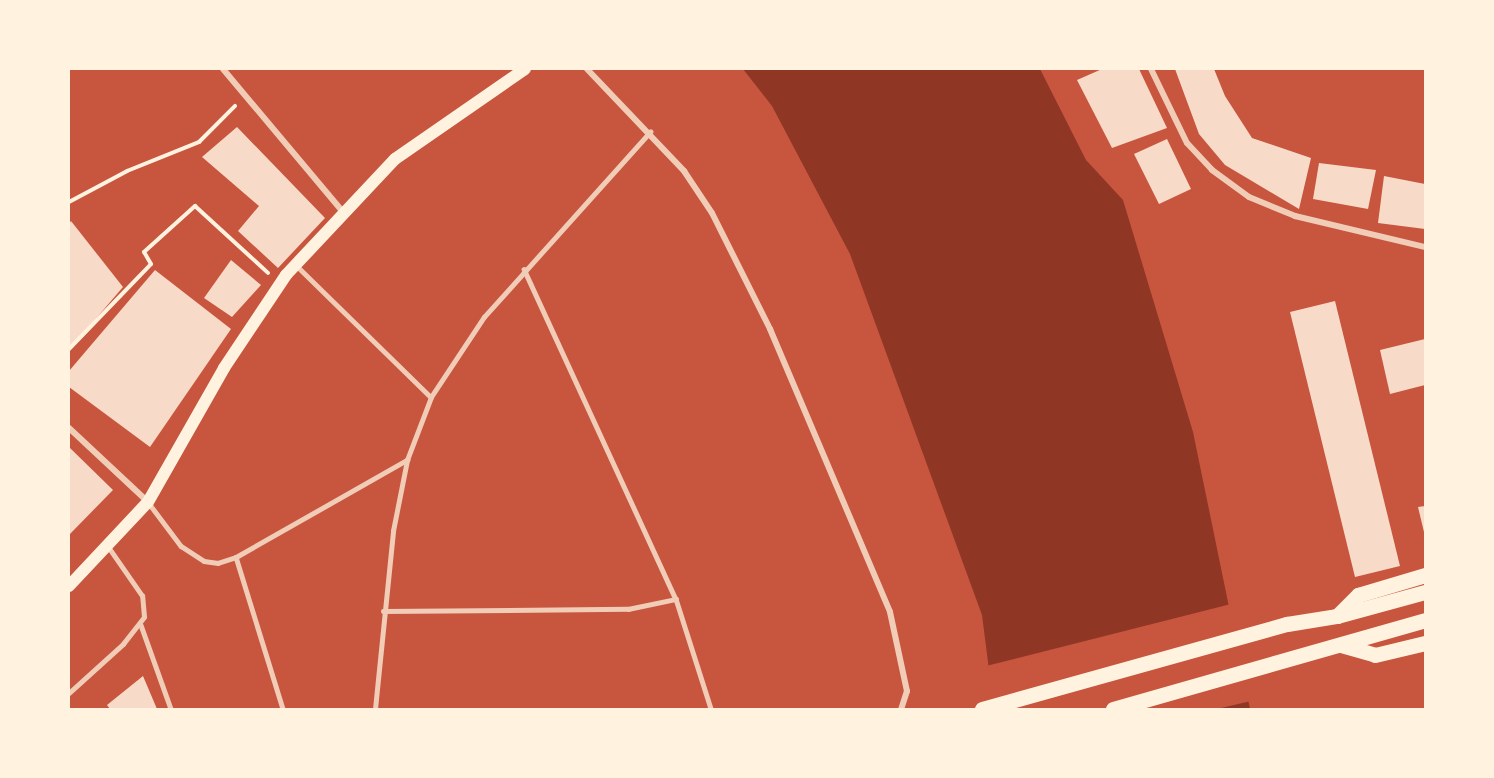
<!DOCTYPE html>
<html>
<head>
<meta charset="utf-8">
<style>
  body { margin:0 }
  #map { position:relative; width:1494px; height:778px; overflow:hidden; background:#c8553d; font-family:"Public Sans",sans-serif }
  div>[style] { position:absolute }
  .water>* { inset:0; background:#8f3625 }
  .pier>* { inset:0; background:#c8553d }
  .building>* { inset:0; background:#f7dbc8 }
  .path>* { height:4px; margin:-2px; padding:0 2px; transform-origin:2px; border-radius:2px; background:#fff3e0 }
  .service>* { height:4.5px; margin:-2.25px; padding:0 2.25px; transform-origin:2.25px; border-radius:2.25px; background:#f1ccb7 }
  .minor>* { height:6px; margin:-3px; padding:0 3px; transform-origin:3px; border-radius:3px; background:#f1ccb7 }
  .secondary>* { height:12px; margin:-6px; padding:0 6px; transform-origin:6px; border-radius:6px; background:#fff3e0 }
  .primary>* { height:15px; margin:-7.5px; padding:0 7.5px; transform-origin:7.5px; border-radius:7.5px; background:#fff3e0 }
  span { translate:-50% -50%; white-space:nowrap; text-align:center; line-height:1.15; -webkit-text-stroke:6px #fff3e0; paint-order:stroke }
  .frame { position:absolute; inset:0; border:70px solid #fff3e0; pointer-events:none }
</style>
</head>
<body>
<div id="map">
  <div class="water">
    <div style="clip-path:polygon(743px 69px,1040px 69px,1086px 160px,1123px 200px,1193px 432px,1250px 709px,994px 709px,982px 615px,850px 254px,772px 106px)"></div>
  </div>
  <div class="pier">
    <div style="clip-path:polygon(1231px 604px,1251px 701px,1217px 709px,991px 709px,986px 666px)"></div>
  </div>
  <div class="building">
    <div style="clip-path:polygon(1102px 69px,1139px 69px,1167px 128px,1112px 148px,1077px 80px)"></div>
    <div style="clip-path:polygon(1175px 69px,1214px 69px,1225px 96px,1252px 138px,1311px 158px,1299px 209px,1225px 165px,1199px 134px)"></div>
    <div style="clip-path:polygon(237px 127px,325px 218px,278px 268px,238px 231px,259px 206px,202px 157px)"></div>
    <div style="clip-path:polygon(1167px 139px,1191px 189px,1159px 204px,1134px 154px)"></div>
    <div style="clip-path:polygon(1319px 163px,1376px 170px,1368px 209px,1313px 199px)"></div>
    <div style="clip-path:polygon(1384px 176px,1425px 184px,1425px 229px,1378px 223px)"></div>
    <div style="clip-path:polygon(71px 221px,123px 287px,69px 350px,69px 224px)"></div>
    <div style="clip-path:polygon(231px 260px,261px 285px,232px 317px,204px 298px)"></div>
    <div style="clip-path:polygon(155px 270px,231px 329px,150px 447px,69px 387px,69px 371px)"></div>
    <div style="clip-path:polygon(1335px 301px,1400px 566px,1355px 577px,1290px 312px)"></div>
    <div style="clip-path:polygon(1425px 339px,1425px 385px,1390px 394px,1380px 350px)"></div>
    <div style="clip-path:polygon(70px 448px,113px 490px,69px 535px,69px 449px)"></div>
    <div style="clip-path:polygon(1425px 506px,1425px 532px,1424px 532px,1418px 507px)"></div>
    <div style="clip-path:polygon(143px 676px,157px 709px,110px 709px,107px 705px)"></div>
  </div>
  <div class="path">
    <div style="left:69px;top:202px;width:66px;rotate:-28.1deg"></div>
    <div style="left:127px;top:171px;width:78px;rotate:-21.9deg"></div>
    <div style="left:199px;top:142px;width:51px;rotate:-45deg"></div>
    <div style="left:69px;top:349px;width:118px;rotate:-46deg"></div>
    <div style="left:151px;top:264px;width:14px;rotate:-120deg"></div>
    <div style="left:144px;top:252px;width:69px;rotate:-42deg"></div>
    <div style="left:195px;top:206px;width:99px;rotate:42.5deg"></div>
  </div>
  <div class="service">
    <div style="left:296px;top:265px;width:189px;rotate:44.4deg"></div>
    <div style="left:524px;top:269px;width:363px;rotate:65.3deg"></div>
    <div style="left:676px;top:599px;width:115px;rotate:72.3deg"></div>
    <div style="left:148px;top:502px;width:55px;rotate:53.1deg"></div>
    <div style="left:181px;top:546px;width:27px;rotate:33deg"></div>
    <div style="left:204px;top:561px;width:14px;rotate:8deg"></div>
    <div style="left:218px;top:563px;width:19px;rotate:-18deg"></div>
    <div style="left:236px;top:557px;width:197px;rotate:-29.6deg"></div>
    <div style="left:236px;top:557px;width:159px;rotate:72.8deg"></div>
    <div style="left:383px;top:611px;width:245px;rotate:-0.5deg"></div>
    <div style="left:628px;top:609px;width:49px;rotate:-11.8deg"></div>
    <div style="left:141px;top:625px;width:89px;rotate:70.3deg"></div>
    <div style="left:69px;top:693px;width:73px;rotate:-42.2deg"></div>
    <div style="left:123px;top:644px;width:34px;rotate:-52deg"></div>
    <div style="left:144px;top:617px;width:21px;rotate:-95deg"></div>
    <div style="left:142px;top:596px;width:60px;rotate:-124.8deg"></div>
    <div style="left:375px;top:709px;width:179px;rotate:-84.2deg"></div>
    <div style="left:393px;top:531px;width:72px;rotate:-78.8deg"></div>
    <div style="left:407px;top:460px;width:67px;rotate:-69.1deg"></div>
    <div style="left:431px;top:397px;width:96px;rotate:-56.5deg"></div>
    <div style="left:484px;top:317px;width:249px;rotate:-48.1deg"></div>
  </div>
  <div class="minor">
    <div style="left:223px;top:69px;width:188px;rotate:50deg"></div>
    <div style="left:587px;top:69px;width:141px;rotate:46.4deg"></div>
    <div style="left:684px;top:171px;width:50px;rotate:56.3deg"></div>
    <div style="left:712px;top:213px;width:130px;rotate:63.4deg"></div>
    <div style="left:770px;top:329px;width:307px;rotate:67deg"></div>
    <div style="left:890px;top:612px;width:81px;rotate:77.9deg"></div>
    <div style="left:907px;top:691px;width:19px;rotate:108deg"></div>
    <div style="left:1151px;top:69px;width:82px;rotate:64.1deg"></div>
    <div style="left:1187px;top:143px;width:37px;rotate:47deg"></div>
    <div style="left:1212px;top:170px;width:46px;rotate:36.1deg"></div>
    <div style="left:1249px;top:197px;width:50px;rotate:22.4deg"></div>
    <div style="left:1295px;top:216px;width:134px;rotate:13.4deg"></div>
    <div style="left:69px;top:428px;width:108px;rotate:43.1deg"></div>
  </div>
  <div class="secondary">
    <div style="left:69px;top:586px;width:115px;rotate:-46.8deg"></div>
    <div style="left:148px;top:502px;width:154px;rotate:-60.4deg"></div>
    <div style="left:224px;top:368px;width:112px;rotate:-56.3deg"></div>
    <div style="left:286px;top:275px;width:159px;rotate:-46.8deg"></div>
    <div style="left:395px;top:159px;width:158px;rotate:-34.7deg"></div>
  </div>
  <div class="primary">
    <div style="left:1337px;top:616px;width:30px;rotate:-45deg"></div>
    <div style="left:1358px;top:595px;width:70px;rotate:-16.6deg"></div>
    <div style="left:1341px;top:645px;width:35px;rotate:16deg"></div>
    <div style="left:1375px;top:655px;width:51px;rotate:-13.5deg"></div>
    <div style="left:982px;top:709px;width:317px;rotate:-15.6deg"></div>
    <div style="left:1287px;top:624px;width:51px;rotate:-9.1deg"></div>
    <div style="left:1337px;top:616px;width:91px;rotate:-15.3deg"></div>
    <div style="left:1113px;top:709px;width:324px;rotate:-15.9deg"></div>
  </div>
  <div class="frame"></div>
</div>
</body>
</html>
